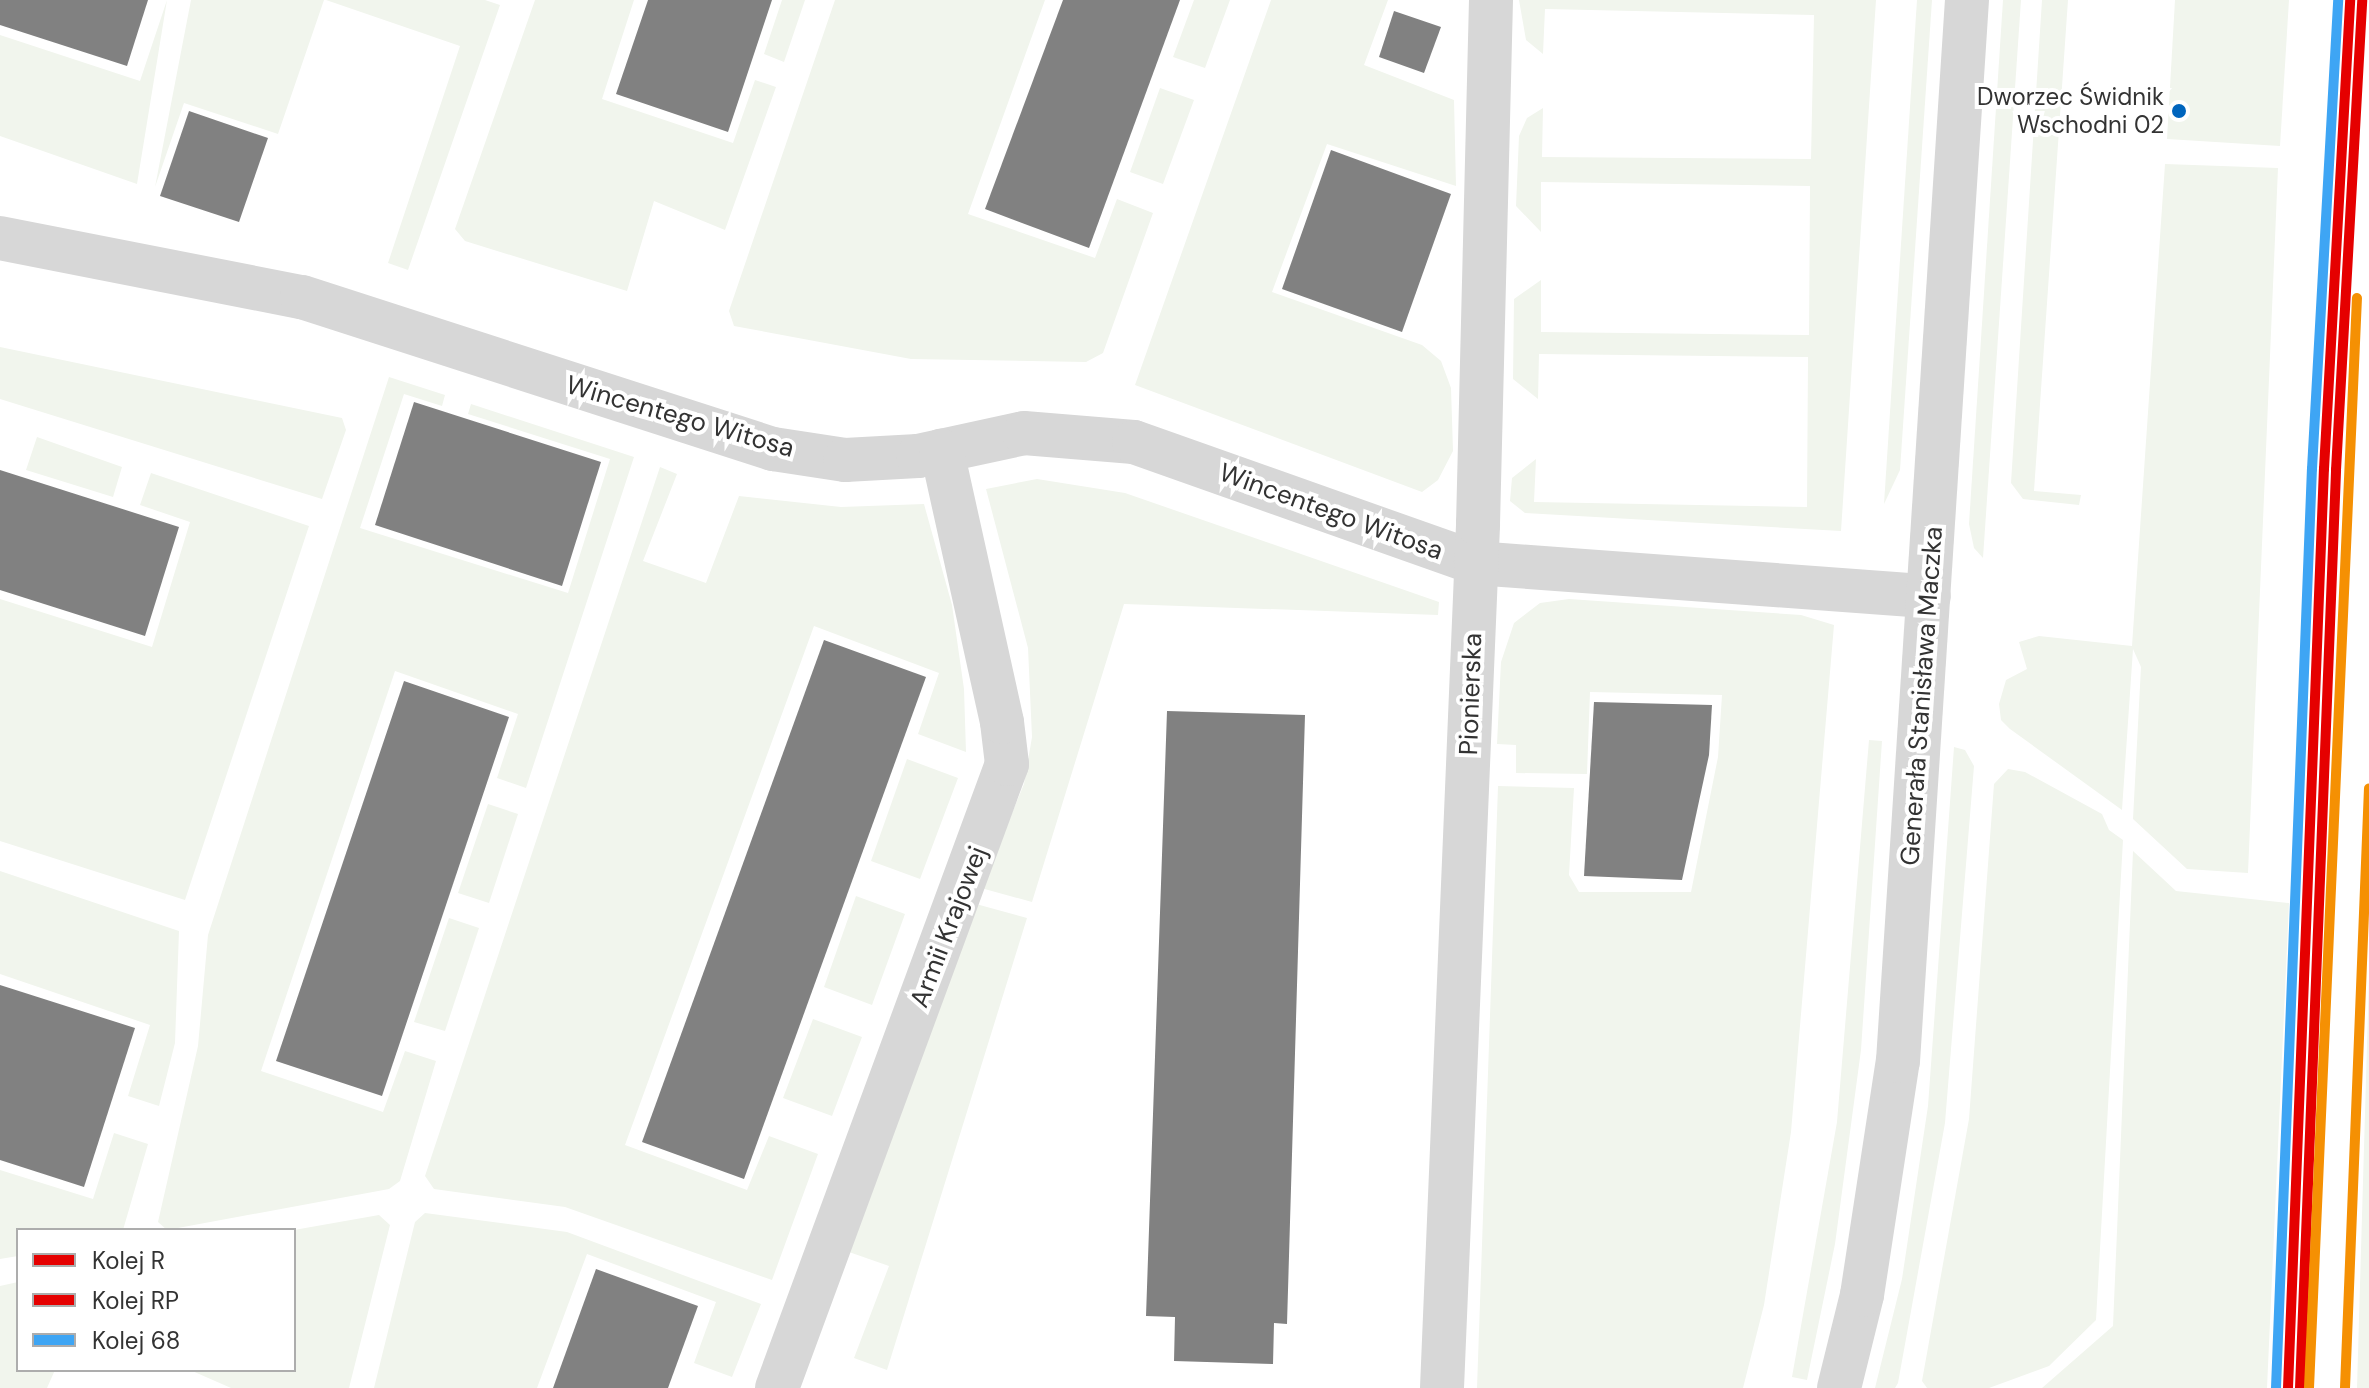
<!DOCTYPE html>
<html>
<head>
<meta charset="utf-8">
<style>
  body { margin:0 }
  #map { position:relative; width:2369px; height:1388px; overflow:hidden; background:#fff; font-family:"DM Sans",sans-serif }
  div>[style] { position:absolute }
  .green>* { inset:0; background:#f1f5ed }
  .building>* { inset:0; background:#818181 }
  .minor>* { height:44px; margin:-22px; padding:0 22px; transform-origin:22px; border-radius:22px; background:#d7d7d7 }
  .rail-1>* { height:10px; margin:-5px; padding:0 5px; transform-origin:5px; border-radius:5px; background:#e50000 }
  .rail-2>* { height:10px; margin:-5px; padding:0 5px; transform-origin:5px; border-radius:5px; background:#e50000 }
  .rail-3>* { height:10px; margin:-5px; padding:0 5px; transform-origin:5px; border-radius:5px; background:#3ea5f4 }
  .rail-4>* { height:10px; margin:-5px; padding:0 5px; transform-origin:5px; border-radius:5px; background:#f59003 }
  .rail-5>* { height:10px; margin:-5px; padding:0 5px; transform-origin:5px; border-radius:5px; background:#f59003 }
  .dots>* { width:22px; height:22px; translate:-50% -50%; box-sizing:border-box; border:4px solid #fff; border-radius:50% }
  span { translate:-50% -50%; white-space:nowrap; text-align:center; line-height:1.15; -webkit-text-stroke:8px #fff; paint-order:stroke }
  .bus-label { font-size:24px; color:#333 }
  .right { translate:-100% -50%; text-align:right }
  .street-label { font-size:26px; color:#333 }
  .legend { position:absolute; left:16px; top:1228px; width:280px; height:144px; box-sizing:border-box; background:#fff; border:2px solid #adadad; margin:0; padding:10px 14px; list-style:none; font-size:24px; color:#333 }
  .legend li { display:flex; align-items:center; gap:16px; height:40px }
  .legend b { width:40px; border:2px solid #adadad }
</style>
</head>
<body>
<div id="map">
  <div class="green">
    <div style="clip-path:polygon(167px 0,137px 184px,0 136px,0 35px,140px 81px)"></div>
    <div style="clip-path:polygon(191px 0,324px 0,278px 134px,184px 103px,155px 187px)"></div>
    <div style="clip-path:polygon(326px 0,485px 0,500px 5px,408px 270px,388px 263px,460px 46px)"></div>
    <div style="clip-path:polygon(535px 0,634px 0,602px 99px,733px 143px,755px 80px,776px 87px,725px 230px,654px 201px,627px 291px,465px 241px,455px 229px)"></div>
    <div style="clip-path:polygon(782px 0,805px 0,784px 62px,764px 54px)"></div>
    <div style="clip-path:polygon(835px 0,1045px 0,968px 214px,1095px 258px,1117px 199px,1153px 213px,1103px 353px,1086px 362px,911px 359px,734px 326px,729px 311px)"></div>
    <div style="clip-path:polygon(1194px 0,1230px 0,1205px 68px,1173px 57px)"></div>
    <div style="clip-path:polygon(1271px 0,1388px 0,1364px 65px,1454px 100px,1456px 186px,1327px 144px,1272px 292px,1422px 345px,1441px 361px,1451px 388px,1453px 451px,1438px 480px,1422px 492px,1135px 385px)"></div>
    <div style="clip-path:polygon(1519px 0,1876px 0,1841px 531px,1525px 513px,1510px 501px,1512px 478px,1536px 459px,1534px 502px,1807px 507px,1808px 357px,1539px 354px,1538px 399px,1513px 379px,1514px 299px,1541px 280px,1541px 332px,1809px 335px,1810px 186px,1541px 182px,1541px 232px,1516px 206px,1519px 136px,1527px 118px,1543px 108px,1542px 157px,1811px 159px,1814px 15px,1545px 9px,1543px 54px,1526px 40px)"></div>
    <div style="clip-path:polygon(1917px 0,1932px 0,1900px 470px,1884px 504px)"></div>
    <div style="clip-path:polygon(2003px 0,2021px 0,1983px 558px,1974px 548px,1969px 524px)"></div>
    <div style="clip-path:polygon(2042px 0,2068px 0,2034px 491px,2081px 495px,2079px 505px,2023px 499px,2011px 483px)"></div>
    <div style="clip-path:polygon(2175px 0,2289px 0,2280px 146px,2167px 139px)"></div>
    <div style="clip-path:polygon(1160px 88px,1194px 100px,1163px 184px,1130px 172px)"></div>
    <div style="clip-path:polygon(2165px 164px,2278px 168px,2248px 873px,2187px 869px,2133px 819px,2141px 667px,2133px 649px,2122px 810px,2010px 729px,2001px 720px,1999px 704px,2006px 680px,2027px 669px,2019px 642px,2039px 636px,2132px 646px)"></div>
    <div style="clip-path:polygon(0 347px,342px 418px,346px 430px,322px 499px,0 399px)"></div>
    <div style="clip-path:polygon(389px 377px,445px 395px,442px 406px,404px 394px,360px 528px,568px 593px,610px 459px,468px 414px,471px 404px,634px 457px,526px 788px,497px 778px,518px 714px,395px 671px,261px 1071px,383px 1112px,405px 1051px,436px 1061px,400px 1181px,389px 1189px,167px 1230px,158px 1222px,198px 1046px,208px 935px)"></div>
    <div style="clip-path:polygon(37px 437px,122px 467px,113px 497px,26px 470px)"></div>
    <div style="clip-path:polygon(660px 467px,677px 474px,643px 561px,706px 583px,739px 496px,841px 507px,924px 504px,952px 605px,964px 689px,966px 752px,918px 734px,939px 673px,814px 626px,625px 1145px,747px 1190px,769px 1136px,818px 1154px,772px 1280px,565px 1207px,434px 1189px,425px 1176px)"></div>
    <div style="clip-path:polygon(151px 473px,309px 526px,185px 900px,0 841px,0 599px,152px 647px,190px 522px,140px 505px)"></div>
    <div style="clip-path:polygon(1037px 479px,1125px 493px,1439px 602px,1438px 615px,1124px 604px,1032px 902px,981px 888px,1024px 784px,1032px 737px,1028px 648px,986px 489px)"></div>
    <div style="clip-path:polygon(1569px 599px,1801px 615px,1834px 625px,1791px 1132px,1764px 1305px,1743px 1388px,1477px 1388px,1498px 786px,1574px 788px,1569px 875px,1579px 892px,1691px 892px,1718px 757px,1722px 695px,1590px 692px,1587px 774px,1516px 773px,1516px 745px,1497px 744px,1501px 662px,1514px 623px,1540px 603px)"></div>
    <div style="clip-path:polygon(1869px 740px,1882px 741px,1861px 1050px,1835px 1244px,1807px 1380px,1792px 1377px,1837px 1122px)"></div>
    <div style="clip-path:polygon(1954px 747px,1965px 750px,1974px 766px,1945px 1123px,1898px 1383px,1895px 1388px,1875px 1388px,1902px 1279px,1928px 1106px)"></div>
    <div style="clip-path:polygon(907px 759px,958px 778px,920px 879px,871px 861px)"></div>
    <div style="clip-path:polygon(2008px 769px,2025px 772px,2102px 814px,2109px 830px,2123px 840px,2096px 1320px,2049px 1366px,1989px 1388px,1927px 1388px,1922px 1381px,1969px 1119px,1994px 784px)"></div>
    <div style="clip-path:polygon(488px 804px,518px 814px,489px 903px,458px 893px)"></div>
    <div style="clip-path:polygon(2133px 851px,2176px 891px,2289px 903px,2267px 1388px,2042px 1388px,2113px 1326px)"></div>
    <div style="clip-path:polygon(0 871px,179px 931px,175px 1043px,159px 1106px,128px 1096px,150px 1025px,0 974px)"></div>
    <div style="clip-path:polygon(856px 896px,905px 914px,872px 1005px,824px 987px)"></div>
    <div style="clip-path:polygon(976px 904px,1027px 918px,887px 1370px,854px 1358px,889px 1266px,849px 1252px)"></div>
    <div style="clip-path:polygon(449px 918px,479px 928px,445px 1031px,414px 1022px)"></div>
    <div style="clip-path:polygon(2369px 976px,2369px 1388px,2357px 1388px)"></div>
    <div style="clip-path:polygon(813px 1019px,862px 1037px,832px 1116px,783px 1098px)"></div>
    <div style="clip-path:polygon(114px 1133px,148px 1144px,123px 1230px,18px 1230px,18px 1256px,0 1259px,0 1170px,93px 1199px)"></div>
    <div style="clip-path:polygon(425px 1213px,567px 1232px,761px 1304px,732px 1377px,694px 1363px,716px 1302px,587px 1254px,537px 1388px,374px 1388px,415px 1222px)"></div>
    <div style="clip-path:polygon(379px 1215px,390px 1225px,349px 1388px,231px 1388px,190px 1370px,294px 1370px,294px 1230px)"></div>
    <div style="clip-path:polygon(18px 1282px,18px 1370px,55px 1370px,47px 1388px,0 1388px,0 1286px)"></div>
  </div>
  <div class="building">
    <div style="clip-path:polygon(0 0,148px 0,127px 66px,0 25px)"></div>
    <div style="clip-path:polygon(648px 0,772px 0,728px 132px,616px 94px)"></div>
    <div style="clip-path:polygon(1063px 0,1180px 0,1089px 248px,985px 209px)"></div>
    <div style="clip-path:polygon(1394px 11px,1441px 27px,1424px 73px,1379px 57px)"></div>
    <div style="clip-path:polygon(189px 111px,268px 138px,239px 222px,160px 196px)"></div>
    <div style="clip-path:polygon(1331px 150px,1451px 194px,1402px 332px,1282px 289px)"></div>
    <div style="clip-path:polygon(414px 402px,601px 462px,562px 586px,375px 525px)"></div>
    <div style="clip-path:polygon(0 470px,179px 527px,145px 636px,0 590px)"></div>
    <div style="clip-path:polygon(824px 640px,926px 677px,744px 1179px,642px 1142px)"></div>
    <div style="clip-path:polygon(404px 681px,509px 717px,382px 1096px,276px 1061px)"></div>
    <div style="clip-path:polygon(1594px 702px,1712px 705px,1709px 755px,1682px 880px,1584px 876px)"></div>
    <div style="clip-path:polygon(1167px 711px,1305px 715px,1287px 1324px,1274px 1323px,1273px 1364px,1174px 1361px,1175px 1317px,1146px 1316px)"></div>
    <div style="clip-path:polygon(0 985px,135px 1028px,84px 1187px,0 1160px)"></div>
    <div style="clip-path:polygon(596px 1269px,698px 1306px,668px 1388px,553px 1388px)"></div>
  </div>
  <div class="minor">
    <div style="left:0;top:238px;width:308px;rotate:11.1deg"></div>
    <div style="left:302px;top:297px;width:495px;rotate:17.9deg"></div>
    <div style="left:773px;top:449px;width:73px;rotate:8.7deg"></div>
    <div style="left:845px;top:460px;width:73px;rotate:-3.1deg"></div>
    <div style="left:918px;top:456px;width:108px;rotate:-12.2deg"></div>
    <div style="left:1024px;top:433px;width:110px;rotate:4.7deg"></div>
    <div style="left:1134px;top:442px;width:362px;rotate:19.5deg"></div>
    <div style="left:1475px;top:563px;width:455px;rotate:4.2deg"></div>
    <div style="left:777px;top:1388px;width:665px;rotate:-69.77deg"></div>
    <div style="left:1007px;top:764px;width:42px;rotate:-96.8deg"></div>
    <div style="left:1002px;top:722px;width:278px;rotate:-102.5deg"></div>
    <div style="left:1442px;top:1388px;width:865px;rotate:-87.61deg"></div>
    <div style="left:1478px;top:524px;width:524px;rotate:-88.58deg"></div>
    <div style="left:1839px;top:1388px;width:96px;rotate:-76.1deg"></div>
    <div style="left:1862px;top:1295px;width:237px;rotate:-81.3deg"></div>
    <div style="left:1898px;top:1061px;width:1063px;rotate:-86.28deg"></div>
  </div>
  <div class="rail-1">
    <div style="left:2288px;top:1388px;width:920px;rotate:-87.76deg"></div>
    <div style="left:2324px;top:469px;width:470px;rotate:-86.8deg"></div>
  </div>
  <div class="rail-2">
    <div style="left:2300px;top:1388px;width:919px;rotate:-87.75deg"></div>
    <div style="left:2336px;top:470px;width:470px;rotate:-86.8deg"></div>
  </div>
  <div class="rail-3">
    <div style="left:2276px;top:1388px;width:920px;rotate:-87.76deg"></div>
    <div style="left:2312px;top:469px;width:470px;rotate:-86.8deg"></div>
  </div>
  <div class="rail-4">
    <div style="left:2309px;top:1388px;width:1091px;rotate:-87.48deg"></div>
  </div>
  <div class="rail-5">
    <div style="left:2345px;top:1388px;width:600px;rotate:-87.71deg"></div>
  </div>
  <div class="dots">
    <div style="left:2179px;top:111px;background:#0065bd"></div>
  </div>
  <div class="bus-label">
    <span class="right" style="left:2164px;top:111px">Dworzec Świdnik<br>Wschodni 02</span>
  </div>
  <div class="street-label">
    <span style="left:680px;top:417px;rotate:16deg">Wincentego Witosa</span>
    <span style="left:1331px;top:512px;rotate:20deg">Wincentego Witosa</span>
    <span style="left:1471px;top:694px;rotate:-88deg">Pionierska</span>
    <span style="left:1922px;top:696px;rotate:-86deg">Generała Stanisława Maczka</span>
    <span style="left:949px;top:927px;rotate:-69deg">Armii Krajowej</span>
  </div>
  <ul class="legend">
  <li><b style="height:10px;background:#e50000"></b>Kolej R</li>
  <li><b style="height:10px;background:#e50000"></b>Kolej RP</li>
  <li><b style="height:10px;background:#3ea5f4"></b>Kolej 68</li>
  </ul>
</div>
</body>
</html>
